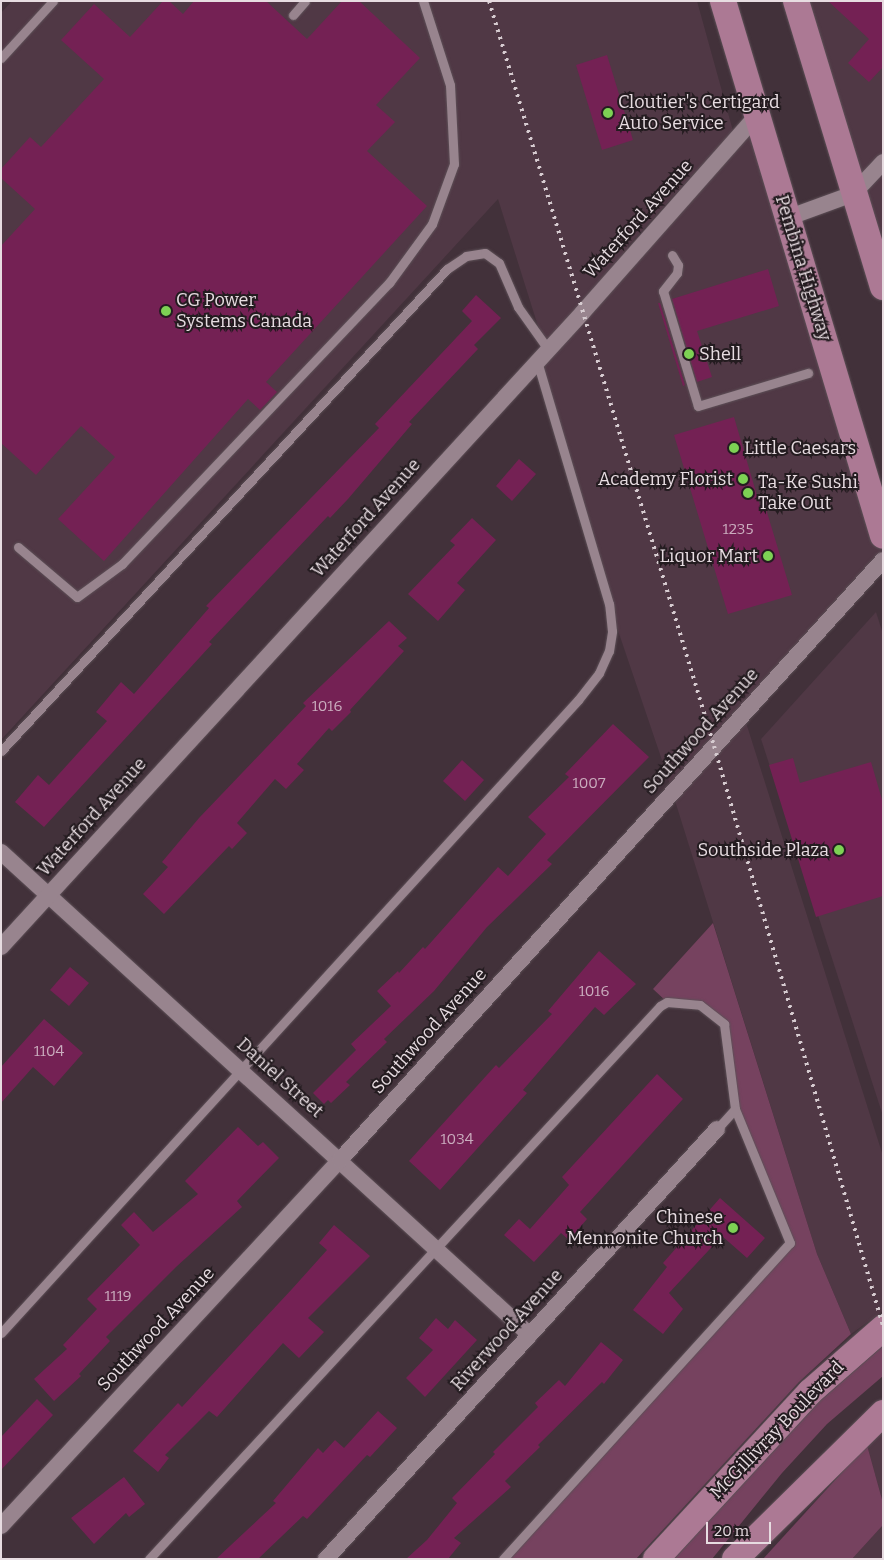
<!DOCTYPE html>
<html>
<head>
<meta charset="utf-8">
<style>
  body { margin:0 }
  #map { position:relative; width:884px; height:1560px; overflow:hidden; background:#42313a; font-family:Bitter,serif }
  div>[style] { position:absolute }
  .built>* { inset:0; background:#503845 }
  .green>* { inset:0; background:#76425f }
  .building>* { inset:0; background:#742154 }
  .roads { filter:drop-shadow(0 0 1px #5d5057) drop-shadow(0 0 1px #5d5057) }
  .service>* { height:9px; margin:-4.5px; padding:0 4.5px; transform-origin:4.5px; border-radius:4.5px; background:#98848e }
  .minor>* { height:16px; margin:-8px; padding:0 8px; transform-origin:8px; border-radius:8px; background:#98848e }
  .primary>* { height:26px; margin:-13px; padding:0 13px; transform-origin:13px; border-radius:13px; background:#ac7994 }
  .rail>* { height:4px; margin-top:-2px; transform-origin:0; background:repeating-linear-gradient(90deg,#d6cbd0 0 2.5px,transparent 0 7.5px) }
  .dots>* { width:14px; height:14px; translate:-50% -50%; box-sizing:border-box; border:2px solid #241c20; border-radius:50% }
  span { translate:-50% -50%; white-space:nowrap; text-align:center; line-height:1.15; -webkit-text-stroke:4px #241c20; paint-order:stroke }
  .number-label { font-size:15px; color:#caadbe }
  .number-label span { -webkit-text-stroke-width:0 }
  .poi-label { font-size:18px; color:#e7dce1 }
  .left { translate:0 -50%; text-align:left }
  .right { translate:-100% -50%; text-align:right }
  .street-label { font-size:18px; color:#e7dce1 }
  .frame { position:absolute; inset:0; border:2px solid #e7dce1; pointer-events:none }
  .scale { position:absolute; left:706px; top:1522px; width:65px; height:22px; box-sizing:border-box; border:2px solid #e7dce1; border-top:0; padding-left:6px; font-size:15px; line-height:18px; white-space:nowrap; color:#e7dce1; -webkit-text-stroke:4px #241c20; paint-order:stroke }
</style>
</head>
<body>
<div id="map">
  <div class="built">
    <div style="clip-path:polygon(12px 1px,697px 1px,733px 131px,628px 246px,631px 257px,756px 117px,860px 460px,883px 556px,743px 713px,883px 1156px,883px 1311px,851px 1334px,817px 1254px,666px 772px,609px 604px,537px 361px,548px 349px,537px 323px,498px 199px,1px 740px,1px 13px)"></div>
    <div style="clip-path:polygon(796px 1px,883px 1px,883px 287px)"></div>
    <div style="clip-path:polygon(876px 612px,883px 634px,883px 1116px,761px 739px)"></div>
    <div style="clip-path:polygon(883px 1428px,883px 1503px,867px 1445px)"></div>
    <div style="clip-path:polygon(883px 1525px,883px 1559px,852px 1559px)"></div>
  </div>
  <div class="green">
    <div style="clip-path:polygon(713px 923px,817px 1254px,851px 1334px,799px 1382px,636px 1559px,508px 1559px,790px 1243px,735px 1109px,724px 1024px,700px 1005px,667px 1002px,653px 989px)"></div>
    <div style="clip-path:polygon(883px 1346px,883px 1376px,827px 1424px,782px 1473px,712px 1559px,674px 1559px,820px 1401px)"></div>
    <div style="clip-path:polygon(867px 1445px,883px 1503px,883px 1525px,852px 1559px,763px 1559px)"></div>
  </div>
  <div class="building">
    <div style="clip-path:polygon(163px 1px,169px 1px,183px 14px,194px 1px,266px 1px,307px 39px,342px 1px,359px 1px,420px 58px,376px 105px,395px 122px,367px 151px,427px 206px,266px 382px,277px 392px,260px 410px,248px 399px,104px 561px,58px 519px,115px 457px,81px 426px,36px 475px,1px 443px,1px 246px,35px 209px,1px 178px,1px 169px,30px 137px,41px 147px,104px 79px,61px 40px,94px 4px,130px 37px)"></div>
    <div style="clip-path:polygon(828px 1px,883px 1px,883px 67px,869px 82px,848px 63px,869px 39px)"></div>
    <div style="clip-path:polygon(607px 55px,633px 140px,602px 150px,576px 65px)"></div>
    <div style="clip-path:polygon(768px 269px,779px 306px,697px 331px,712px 377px,697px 382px,672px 299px)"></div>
    <div style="clip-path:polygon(476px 295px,501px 318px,474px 345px,478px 349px,409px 422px,412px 424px,348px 499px,330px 518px,328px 516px,209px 642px,212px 644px,44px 827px,15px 802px,38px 775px,49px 785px,107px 721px,96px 712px,121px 682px,134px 694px,209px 608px,206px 606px,379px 428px,375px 424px,472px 321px,462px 311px)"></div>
    <div style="clip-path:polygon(658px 303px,660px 303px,685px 385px,683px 386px)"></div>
    <div style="clip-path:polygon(734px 417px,760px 506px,766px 509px,792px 595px,728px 614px,674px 435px)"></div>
    <div style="clip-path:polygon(519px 459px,536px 474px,512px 501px,496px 486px)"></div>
    <div style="clip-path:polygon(472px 518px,496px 540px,457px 583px,465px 590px,438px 621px,408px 594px,455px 545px,450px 541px)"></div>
    <div style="clip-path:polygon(389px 621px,407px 638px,398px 646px,404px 651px,350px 710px,351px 712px,332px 731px,329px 728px,297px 764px,304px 770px,286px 789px,275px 779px,237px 823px,247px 833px,232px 849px,229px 846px,164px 914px,143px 894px,168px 867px,162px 862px,199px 818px,306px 706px,303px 703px)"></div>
    <div style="clip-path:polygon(613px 724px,649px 757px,547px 860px,552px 864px,487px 927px,434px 991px,384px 1039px,387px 1042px,346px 1082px,350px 1085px,331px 1103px,328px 1100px,324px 1104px,313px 1093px,356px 1050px,351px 1044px,391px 1006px,377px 991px,398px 971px,399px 973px,423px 947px,425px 949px,498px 867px,508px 876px,546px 834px,528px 817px,569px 777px,565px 774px)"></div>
    <div style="clip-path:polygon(793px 758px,800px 783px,871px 762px,883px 803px,883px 896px,816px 917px,769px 765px)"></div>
    <div style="clip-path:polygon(462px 760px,484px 780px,465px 801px,443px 781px)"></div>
    <div style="clip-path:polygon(599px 951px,636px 984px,604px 1015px,595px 1007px,523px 1090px,527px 1093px,440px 1190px,409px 1161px,496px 1065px,499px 1068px,552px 1014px,548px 1011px)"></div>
    <div style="clip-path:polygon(70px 967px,89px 983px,69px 1006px,50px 990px)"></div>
    <div style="clip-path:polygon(44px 1019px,83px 1053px,54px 1086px,33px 1067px,1px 1103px,1px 1067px)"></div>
    <div style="clip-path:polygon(657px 1074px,683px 1099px,580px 1212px,587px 1219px,569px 1240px,561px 1233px,534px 1262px,504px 1235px,519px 1219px,530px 1229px,569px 1185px,562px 1177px)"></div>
    <div style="clip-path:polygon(238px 1127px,258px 1146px,263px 1142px,279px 1158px,237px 1201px,242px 1207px,176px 1267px,106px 1337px,110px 1341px,79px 1374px,81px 1376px,54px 1401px,34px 1379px,67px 1349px,63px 1345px,97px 1309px,87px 1299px,140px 1245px,121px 1225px,134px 1212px,153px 1232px,198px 1194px,185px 1181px)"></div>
    <div style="clip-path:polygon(720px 1198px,765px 1238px,747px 1258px,722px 1236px,669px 1293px,683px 1309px,663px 1334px,633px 1310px,667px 1267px,663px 1263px)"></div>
    <div style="clip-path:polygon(334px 1225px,370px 1256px,308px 1318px,324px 1332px,299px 1358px,283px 1343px,217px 1417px,209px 1411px,165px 1455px,169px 1458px,158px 1472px,133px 1451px,178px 1403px,182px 1407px,292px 1289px,327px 1250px,319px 1243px)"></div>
    <div style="clip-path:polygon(436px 1318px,448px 1329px,455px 1320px,477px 1340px,425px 1397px,406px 1378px,433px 1350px,419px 1338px)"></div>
    <div style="clip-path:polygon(601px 1342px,623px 1360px,604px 1384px,602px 1382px,538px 1445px,540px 1447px,505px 1481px,511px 1487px,454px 1538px,461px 1543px,448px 1559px,406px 1559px,427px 1540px,457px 1503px,452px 1498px,495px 1454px,493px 1452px,538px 1407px,535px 1403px,559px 1380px,565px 1386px)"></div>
    <div style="clip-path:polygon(37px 1399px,53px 1415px,1px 1470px,1px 1437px)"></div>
    <div style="clip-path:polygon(378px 1411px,397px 1428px,370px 1457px,367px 1455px,307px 1519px,303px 1516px,258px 1559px,216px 1559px,276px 1503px,273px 1501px,318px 1448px,323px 1453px,335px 1440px,344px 1448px)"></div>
    <div style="clip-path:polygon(124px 1477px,145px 1504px,129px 1517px,126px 1513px,94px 1544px,71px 1518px)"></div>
  </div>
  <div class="roads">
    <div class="service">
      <div style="left:293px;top:15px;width:18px;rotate:-49deg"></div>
      <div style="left:1px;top:58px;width:77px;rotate:-47.6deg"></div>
      <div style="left:672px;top:255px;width:12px;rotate:59deg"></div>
      <div style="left:678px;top:265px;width:8px;rotate:97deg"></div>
      <div style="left:677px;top:273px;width:23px;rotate:128deg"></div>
      <div style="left:663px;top:291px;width:120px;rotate:73.1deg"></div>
      <div style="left:698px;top:406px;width:115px;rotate:-16.7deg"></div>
      <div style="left:18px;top:547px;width:77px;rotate:40.3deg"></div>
      <div style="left:77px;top:597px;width:56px;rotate:-36.3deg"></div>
      <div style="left:122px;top:564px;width:388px;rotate:-46.5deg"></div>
      <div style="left:389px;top:283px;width:73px;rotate:-53.9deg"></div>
      <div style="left:432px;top:224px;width:64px;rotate:-69.9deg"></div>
      <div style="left:454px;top:164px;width:79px;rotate:-92.9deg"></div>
      <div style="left:450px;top:85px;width:88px;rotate:-107.8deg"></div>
      <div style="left:1px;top:751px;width:657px;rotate:-47.22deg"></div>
      <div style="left:447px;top:269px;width:23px;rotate:-34deg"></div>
      <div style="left:466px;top:256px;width:19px;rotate:-9deg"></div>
      <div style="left:485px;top:253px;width:17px;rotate:36deg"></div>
      <div style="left:499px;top:263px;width:48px;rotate:66.6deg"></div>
      <div style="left:518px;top:307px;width:52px;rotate:54.5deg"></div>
      <div style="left:1px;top:1333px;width:857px;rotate:-47.65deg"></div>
      <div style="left:578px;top:700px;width:34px;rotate:-52deg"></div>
      <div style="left:599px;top:673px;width:24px;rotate:-66deg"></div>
      <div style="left:609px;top:651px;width:20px;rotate:-81deg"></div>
      <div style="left:612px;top:631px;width:27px;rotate:-96deg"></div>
      <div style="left:609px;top:604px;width:253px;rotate:-106.5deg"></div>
      <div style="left:149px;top:1559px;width:753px;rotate:-47.26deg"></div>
      <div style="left:660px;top:1006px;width:8px;rotate:-30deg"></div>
      <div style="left:667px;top:1002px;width:33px;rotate:5deg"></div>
      <div style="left:700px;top:1005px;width:31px;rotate:38deg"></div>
      <div style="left:724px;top:1024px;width:86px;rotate:82.6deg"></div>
      <div style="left:503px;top:1559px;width:427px;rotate:-47.8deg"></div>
      <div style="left:790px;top:1243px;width:145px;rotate:-112.3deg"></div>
      <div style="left:735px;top:1109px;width:27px;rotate:132deg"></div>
    </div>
    <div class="minor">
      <div style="left:787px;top:218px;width:70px;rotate:-20deg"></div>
      <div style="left:853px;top:194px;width:44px;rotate:-46.8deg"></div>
      <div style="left:1px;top:852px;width:716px;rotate:42.4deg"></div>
      <div style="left:1px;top:947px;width:861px;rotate:-47.49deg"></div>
      <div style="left:583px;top:312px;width:263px;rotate:-48.5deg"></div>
      <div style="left:1px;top:1526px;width:499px;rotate:-47.2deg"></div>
      <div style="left:340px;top:1160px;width:809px;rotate:-47.85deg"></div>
      <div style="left:326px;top:1559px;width:581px;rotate:-47.72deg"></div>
    </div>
    <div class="primary">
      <div style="left:723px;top:1px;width:558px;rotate:73.35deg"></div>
      <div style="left:796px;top:1px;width:299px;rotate:73.1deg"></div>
      <div style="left:656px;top:1559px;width:227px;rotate:-47.3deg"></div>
      <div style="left:810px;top:1392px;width:97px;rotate:-41.2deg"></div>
      <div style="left:735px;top:1559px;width:208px;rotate:-44.6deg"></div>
    </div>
  </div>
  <div class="rail">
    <div style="left:489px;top:1px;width:778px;rotate:73.19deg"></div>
    <div style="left:714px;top:746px;width:604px;rotate:73.75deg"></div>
  </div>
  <div class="dots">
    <div style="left:608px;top:113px;background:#7dd154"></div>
    <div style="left:166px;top:311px;background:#7dd154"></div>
    <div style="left:689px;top:354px;background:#7dd154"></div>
    <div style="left:734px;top:448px;background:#7dd154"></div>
    <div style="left:743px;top:479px;background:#7dd154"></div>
    <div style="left:748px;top:493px;background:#7dd154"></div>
    <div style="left:768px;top:556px;background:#7dd154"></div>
    <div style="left:839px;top:850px;background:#7dd154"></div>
    <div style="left:733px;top:1228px;background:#7dd154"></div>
  </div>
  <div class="number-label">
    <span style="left:738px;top:530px">1235</span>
    <span style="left:327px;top:707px">1016</span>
    <span style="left:589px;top:784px">1007</span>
    <span style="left:594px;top:992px">1016</span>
    <span style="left:49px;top:1052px">1104</span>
    <span style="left:457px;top:1140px">1034</span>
    <span style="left:118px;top:1297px">1119</span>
  </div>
  <div class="poi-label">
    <span class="left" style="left:618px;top:113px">Cloutier's Certigard<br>Auto Service</span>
    <span class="left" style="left:176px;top:311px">CG Power<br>Systems Canada</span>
    <span class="left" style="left:699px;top:354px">Shell</span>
    <span class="left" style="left:744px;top:448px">Little Caesars</span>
    <span class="right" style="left:733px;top:479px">Academy Florist</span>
    <span class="left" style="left:758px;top:493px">Ta-Ke Sushi<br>Take Out</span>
    <span class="right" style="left:758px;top:556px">Liquor Mart</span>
    <span class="right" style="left:829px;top:850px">Southside Plaza</span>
    <span class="right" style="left:723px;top:1228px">Chinese<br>Mennonite Church</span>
  </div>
  <div class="street-label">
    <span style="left:638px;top:219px;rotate:-48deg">Waterford Avenue</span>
    <span style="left:803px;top:268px;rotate:73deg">Pembina Highway</span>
    <span style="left:366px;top:518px;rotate:-48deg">Waterford Avenue</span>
    <span style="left:701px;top:731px;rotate:-48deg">Southwood Avenue</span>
    <span style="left:92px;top:817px;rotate:-48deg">Waterford Avenue</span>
    <span style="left:429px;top:1031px;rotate:-48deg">Southwood Avenue</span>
    <span style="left:280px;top:1078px;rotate:42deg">Daniel Street</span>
    <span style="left:156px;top:1329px;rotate:-47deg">Southwood Avenue</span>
    <span style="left:507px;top:1330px;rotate:-48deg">Riverwood Avenue</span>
    <span style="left:777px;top:1430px;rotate:-46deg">McGillivray Boulevard</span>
  </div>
  <div class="frame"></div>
  <div class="scale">20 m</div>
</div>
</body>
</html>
